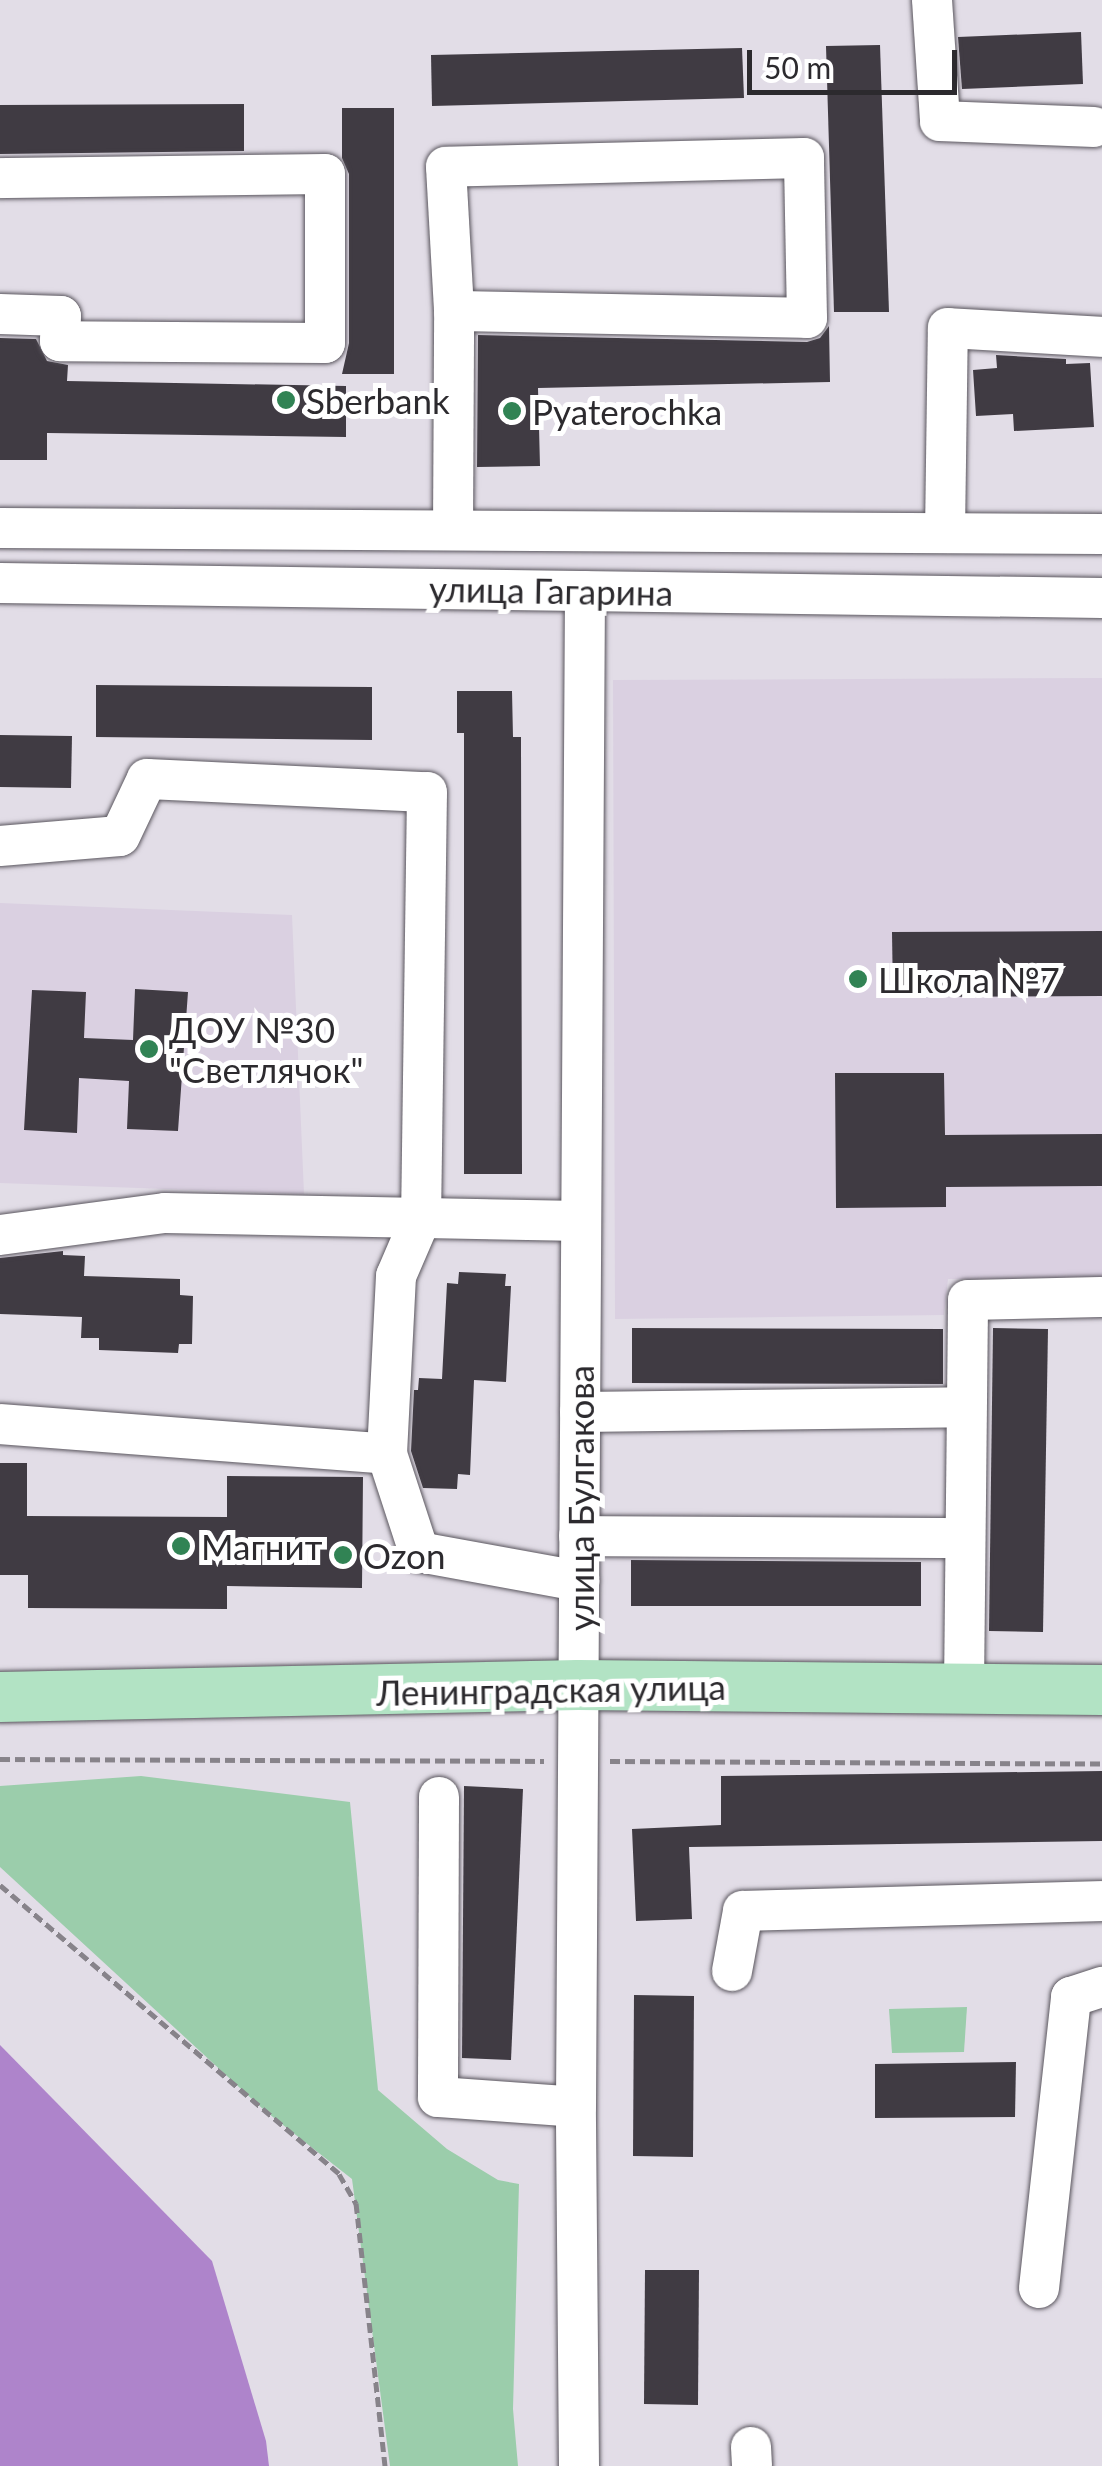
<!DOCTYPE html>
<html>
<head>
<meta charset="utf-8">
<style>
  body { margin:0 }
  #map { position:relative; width:1102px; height:2466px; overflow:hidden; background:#e2dde7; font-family:Lato,sans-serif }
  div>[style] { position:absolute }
  .built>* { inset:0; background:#dad0e1 }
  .green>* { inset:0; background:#9bcdab }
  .water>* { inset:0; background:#ae84cb }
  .building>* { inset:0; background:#403b43 }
  .path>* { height:5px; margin-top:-2.5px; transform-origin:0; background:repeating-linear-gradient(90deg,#87838a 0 10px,transparent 0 15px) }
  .roads { filter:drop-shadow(0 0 2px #5a565e) drop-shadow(0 0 2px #5a565e) }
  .minor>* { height:40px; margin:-20px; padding:0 20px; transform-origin:20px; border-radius:20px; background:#fff }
  .major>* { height:50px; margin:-25px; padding:0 25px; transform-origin:25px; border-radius:25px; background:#b2e3c4 }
  .dots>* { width:28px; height:28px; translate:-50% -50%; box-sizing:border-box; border:5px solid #fff; border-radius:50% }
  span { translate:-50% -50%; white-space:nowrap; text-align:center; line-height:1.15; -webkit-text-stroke:10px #fff; paint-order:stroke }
  .poi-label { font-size:35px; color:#2c2a2e }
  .left { translate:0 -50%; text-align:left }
  .street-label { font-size:35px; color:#2c2a2e }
  .scale { position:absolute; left:747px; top:50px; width:210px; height:45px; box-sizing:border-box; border:5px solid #2c2a2e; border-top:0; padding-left:12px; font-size:30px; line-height:35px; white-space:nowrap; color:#2c2a2e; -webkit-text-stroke:8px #fff; paint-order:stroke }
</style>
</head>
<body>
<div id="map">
  <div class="built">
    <div style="clip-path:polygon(1102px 678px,1102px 1280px,948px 1279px,944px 1315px,615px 1319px,613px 680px)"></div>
    <div style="clip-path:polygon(0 903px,292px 915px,304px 1194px,0 1183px)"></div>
  </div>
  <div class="green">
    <div style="clip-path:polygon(141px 1776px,350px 1802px,378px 2090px,447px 2149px,498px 2180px,519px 2184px,513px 2409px,518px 2466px,390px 2466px,352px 2179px,264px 2110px,0 1867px,0 1786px)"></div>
    <div style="clip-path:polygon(967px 2007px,964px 2052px,892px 2053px,889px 2009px)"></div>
  </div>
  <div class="water">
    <div style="clip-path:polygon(0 2045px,212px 2261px,266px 2441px,269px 2466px,0 2466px)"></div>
  </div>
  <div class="building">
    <div style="clip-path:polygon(1081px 32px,1083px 84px,962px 89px,958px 37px)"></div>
    <div style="clip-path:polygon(880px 45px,889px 312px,834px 312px,826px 46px)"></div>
    <div style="clip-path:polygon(742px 48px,744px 98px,432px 106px,431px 55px)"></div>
    <div style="clip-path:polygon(244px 104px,244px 151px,0 154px,0 105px)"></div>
    <div style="clip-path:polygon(342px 108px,394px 108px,394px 374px,342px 374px,349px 343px,349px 174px,342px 158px)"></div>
    <div style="clip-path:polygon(829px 326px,830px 382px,538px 388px,540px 466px,477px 467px,478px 335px,807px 342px,820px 338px)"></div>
    <div style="clip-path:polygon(0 338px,36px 339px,47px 361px,68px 365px,67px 381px,346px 386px,346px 437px,47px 433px,47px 460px,0 460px)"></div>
    <div style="clip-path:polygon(996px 355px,1066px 359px,1066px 364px,1090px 363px,1094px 427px,1014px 431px,1013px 414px,976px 416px,973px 370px,997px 368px)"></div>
    <div style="clip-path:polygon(96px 685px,372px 687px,372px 740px,96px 737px)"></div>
    <div style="clip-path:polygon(457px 691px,512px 691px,513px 737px,521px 737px,522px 1174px,464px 1174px,464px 733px,457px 733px)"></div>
    <div style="clip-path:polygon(0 735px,72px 736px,71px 788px,0 787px)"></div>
    <div style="clip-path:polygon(1102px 931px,1102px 996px,893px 997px,892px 932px)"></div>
    <div style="clip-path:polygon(135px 989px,188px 992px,178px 1131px,127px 1129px,129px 1081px,79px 1078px,77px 1133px,24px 1130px,32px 990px,86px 992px,84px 1038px,133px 1040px)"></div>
    <div style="clip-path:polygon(835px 1073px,944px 1073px,945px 1135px,1102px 1134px,1102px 1186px,946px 1187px,946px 1207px,836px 1208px)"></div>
    <div style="clip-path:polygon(63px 1251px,63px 1255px,85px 1256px,84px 1276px,180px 1279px,180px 1295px,193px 1296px,192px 1344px,179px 1344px,178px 1353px,99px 1350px,99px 1338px,81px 1338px,82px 1317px,0 1314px,0 1258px)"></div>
    <div style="clip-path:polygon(459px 1272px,506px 1274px,505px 1286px,511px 1286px,506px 1382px,474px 1380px,470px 1475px,458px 1474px,457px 1489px,423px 1488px,411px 1451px,414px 1390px,418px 1390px,419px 1378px,442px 1379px,447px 1283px,458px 1284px)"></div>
    <div style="clip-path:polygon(632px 1328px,943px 1329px,943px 1384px,632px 1383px)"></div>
    <div style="clip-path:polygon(993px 1328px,1048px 1329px,1043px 1632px,989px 1631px)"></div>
    <div style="clip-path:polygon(0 1463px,27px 1463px,27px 1516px,227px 1517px,227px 1476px,363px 1477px,362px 1588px,227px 1586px,227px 1609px,28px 1608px,28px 1575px,0 1575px)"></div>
    <div style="clip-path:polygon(631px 1560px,921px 1562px,921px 1606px,631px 1606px)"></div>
    <div style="clip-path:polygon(1102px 1771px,1102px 1841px,689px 1847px,692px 1919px,636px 1921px,632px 1829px,721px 1825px,721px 1776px)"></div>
    <div style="clip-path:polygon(464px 1786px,523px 1789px,511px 2060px,462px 2058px)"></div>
    <div style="clip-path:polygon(634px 1995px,694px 1996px,693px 2157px,633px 2156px)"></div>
    <div style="clip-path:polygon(1016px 2062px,1015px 2117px,875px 2118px,875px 2064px)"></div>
    <div style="clip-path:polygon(645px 2270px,699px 2270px,698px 2405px,644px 2404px)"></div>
  </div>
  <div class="path">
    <div style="left:0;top:1759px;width:544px;rotate:0.21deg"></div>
    <div style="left:610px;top:1761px;width:492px;rotate:0.3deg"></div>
    <div style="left:0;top:1885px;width:445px;rotate:40.4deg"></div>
    <div style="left:339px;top:2174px;width:34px;rotate:60deg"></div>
    <div style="left:356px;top:2203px;width:265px;rotate:83.7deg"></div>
  </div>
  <div class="roads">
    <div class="minor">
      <div style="left:932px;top:0;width:121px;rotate:86.2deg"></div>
      <div style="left:940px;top:121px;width:154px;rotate:2.2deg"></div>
      <div style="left:0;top:178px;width:325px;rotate:-0.7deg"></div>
      <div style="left:325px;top:174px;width:169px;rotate:90deg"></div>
      <div style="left:325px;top:343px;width:265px;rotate:-179.6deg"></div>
      <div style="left:60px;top:341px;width:25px;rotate:-88deg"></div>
      <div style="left:61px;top:316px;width:61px;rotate:-178.1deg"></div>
      <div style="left:0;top:528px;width:1102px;rotate:0.31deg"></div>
      <div style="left:453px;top:530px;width:219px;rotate:-89.7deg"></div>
      <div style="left:454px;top:311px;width:353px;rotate:1.1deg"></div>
      <div style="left:807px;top:318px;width:160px;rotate:-91.1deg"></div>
      <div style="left:804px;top:158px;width:358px;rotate:178.6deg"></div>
      <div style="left:446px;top:167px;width:144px;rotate:86.8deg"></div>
      <div style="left:945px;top:533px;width:205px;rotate:-89.2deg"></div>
      <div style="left:948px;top:328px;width:154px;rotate:3.3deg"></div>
      <div style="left:0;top:583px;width:1102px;rotate:0.78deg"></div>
      <div style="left:0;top:846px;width:120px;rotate:-4.8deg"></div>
      <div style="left:120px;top:836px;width:63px;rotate:-64.7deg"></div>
      <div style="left:147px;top:779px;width:280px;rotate:2.7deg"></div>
      <div style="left:427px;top:792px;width:426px;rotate:90.8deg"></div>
      <div style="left:421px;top:1218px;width:63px;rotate:113.3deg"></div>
      <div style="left:396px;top:1276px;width:178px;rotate:92.9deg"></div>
      <div style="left:0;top:1235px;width:166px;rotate:-7.6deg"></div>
      <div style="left:165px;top:1213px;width:416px;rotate:1.1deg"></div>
      <div style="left:580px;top:1412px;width:386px;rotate:-0.7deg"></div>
      <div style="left:0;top:1424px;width:388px;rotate:4.4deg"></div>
      <div style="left:387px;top:1454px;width:103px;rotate:71.9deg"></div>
      <div style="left:419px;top:1552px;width:163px;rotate:10.3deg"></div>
      <div style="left:579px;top:1536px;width:386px;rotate:0.3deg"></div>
      <div style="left:964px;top:1688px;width:388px;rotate:-89.4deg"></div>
      <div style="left:968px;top:1300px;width:134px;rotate:-1.3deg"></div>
      <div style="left:439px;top:1797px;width:300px;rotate:90.2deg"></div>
      <div style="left:438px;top:2097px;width:138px;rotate:4.1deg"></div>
      <div style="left:732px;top:1971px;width:61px;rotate:-79.6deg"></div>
      <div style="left:743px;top:1911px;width:359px;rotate:-1.6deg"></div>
      <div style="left:1039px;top:2288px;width:293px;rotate:-83.7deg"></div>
      <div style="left:1071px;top:1997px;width:33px;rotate:-18deg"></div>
      <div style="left:751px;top:2447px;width:19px;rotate:87deg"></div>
      <div style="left:579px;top:2466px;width:359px;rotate:-90.5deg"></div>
      <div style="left:576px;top:2107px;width:1516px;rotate:-89.66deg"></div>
    </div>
    <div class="major">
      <div style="left:0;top:1697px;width:578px;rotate:-1.19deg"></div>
      <div style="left:578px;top:1685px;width:524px;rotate:0.55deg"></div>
    </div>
  </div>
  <div class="dots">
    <div style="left:286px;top:400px;background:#318354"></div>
    <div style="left:512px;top:411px;background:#318354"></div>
    <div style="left:858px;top:979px;background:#318354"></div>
    <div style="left:149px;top:1049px;background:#318354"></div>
    <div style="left:181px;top:1546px;background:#318354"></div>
    <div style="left:343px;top:1555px;background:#318354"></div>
  </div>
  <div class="poi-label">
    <span class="left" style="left:306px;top:400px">Sberbank</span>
    <span class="left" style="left:532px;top:411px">Pyaterochka</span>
    <span class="left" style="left:878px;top:979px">Школа №7</span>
    <span class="left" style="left:169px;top:1049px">ДОУ №30<br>"Светлячок"</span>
    <span class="left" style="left:201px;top:1546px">Магнит</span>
    <span class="left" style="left:363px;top:1555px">Ozon</span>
  </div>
  <div class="street-label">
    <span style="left:551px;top:590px;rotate:1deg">улица Гагарина</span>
    <span style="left:580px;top:1498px;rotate:-90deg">улица Булгакова</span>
    <span style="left:551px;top:1689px;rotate:-1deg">Ленинградская улица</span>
  </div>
  <div class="scale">50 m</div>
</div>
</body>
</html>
